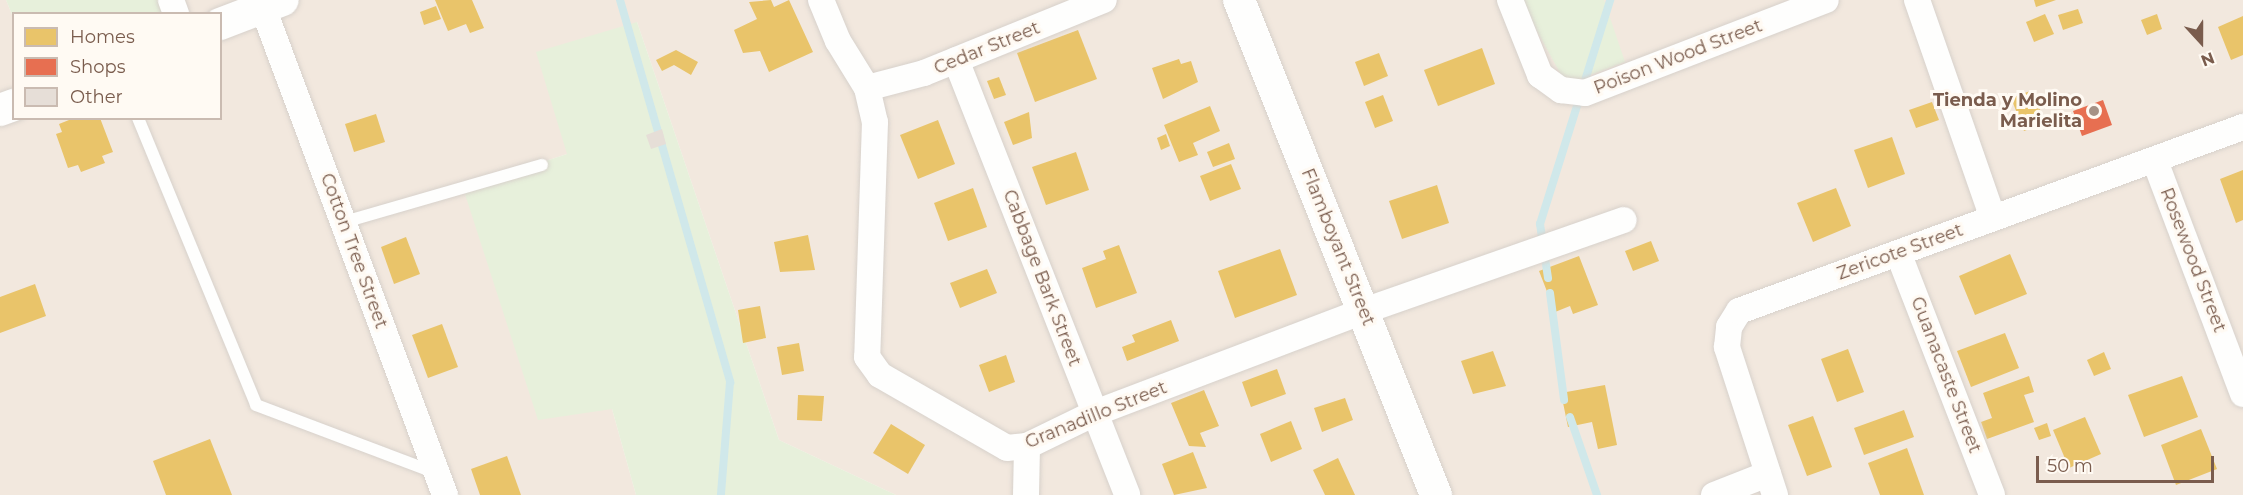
<!DOCTYPE html>
<html>
<head>
<meta charset="utf-8">
<style>
  body { margin:0 }
  #map { position:relative; width:2243px; height:495px; overflow:hidden; background:#f9f5f0; font-family:Montserrat,sans-serif }
  div>[style] { position:absolute }
  .residential>* { inset:0; background:#f2e8de }
  .green>* { inset:0; background:#e7f0db }
  .homes>* { inset:0; background:#e9c46a }
  .shops>* { inset:0; background:#e76f51 }
  .stream>* { height:8px; margin:-4px; padding:0 4px; transform-origin:4px; border-radius:4px; background:#d0e8ea }
  .building>* { inset:0; background:#e6ded7 }
  .roads { filter:drop-shadow(0 0 2px #d7d1cb) drop-shadow(0 0 2px #d7d1cb) }
  .service>* { height:12px; margin:-6px; padding:0 6px; transform-origin:6px; border-radius:6px; background:#fefefd }
  .minor>* { height:26px; margin:-13px; padding:0 13px; transform-origin:13px; border-radius:13px; background:#fefefd }
  .tertiary>* { height:32px; margin:-16px; padding:0 16px; transform-origin:16px; border-radius:16px; background:#fefefd }
  .dots>* { width:16px; height:16px; translate:-50% -50%; box-sizing:border-box; border:3px solid #fffaf3; border-radius:50% }
  span { translate:-50% -50%; white-space:nowrap; text-align:center; line-height:1.15; -webkit-text-stroke:6px #fffaf3; paint-order:stroke }
  .street-label { font-size:18px; color:#7a5c4d }
  .poi-label { font-size:18px; color:#7a5c4d; font-weight:700 }
  .right { translate:-100% -50%; text-align:right }
  .legend { position:absolute; left:12px; top:12px; width:210px; height:108px; box-sizing:border-box; background:#fffaf3; border:2px solid #cabbb1; margin:0; padding:8px 10px; list-style:none; font-size:18px; color:#7a5c4d }
  .legend li { display:flex; align-items:center; gap:12px; height:30px }
  .legend b { width:30px; border:2px solid #cabbb1 }
  .north { position:absolute; left:2171px; top:12px; width:60px; height:60px; -webkit-text-stroke:4px #fffaf3; paint-order:stroke; rotate:159deg; font-size:16px; font-weight:700; line-height:24px; text-align:center; color:#7a5c4d }
  .north::after { content:''; display:block; margin:auto; width:21px; height:27px; background:#7a5c4d; clip-path:polygon(50% 0,100% 100%,50% 72%,0 100%) }
  .scale { position:absolute; left:2036px; top:456px; width:178px; height:27px; box-sizing:border-box; border:3px solid #7a5c4d; border-top:0; padding-left:8px; font-size:18px; line-height:21px; white-space:nowrap; color:#7a5c4d; -webkit-text-stroke:4px #fffaf3; paint-order:stroke }
</style>
</head>
<body>
<div id="map">
  <div class="residential">
    <div style="clip-path:polygon(0 0,6px 0,13px 17px,14px 118px,220px 118px,220px 14px,181px 13px,176px 0,2243px 0,2243px 495px,896px 495px,779px 440px,637px 22px,567px 154px,464px 188px,612px 409px,636px 495px,0 495px)"></div>
  </div>
  <div class="green">
    <div style="clip-path:polygon(6px 0,176px 0,181px 13px,13px 17px)"></div>
    <div style="clip-path:polygon(1520px 0,1604px 0,1625px 62px,1566px 84px)"></div>
    <div style="clip-path:polygon(637px 22px,779px 440px,896px 495px,636px 495px,612px 409px,538px 420px,463px 188px,567px 154px,536px 52px)"></div>
  </div>
  <div class="homes">
    <div style="clip-path:polygon(435px 0,472px 0,484px 28px,470px 33px,466px 24px,448px 31px)"></div>
    <div style="clip-path:polygon(771px 0,774px 7px,789px 0,813px 52px,769px 72px,760px 51px,743px 53px,734px 30px,757px 19px,749px 2px)"></div>
    <div style="clip-path:polygon(2034px 0,2056px 0,2036px 7px)"></div>
    <div style="clip-path:polygon(436px 6px,441px 19px,424px 25px,420px 12px)"></div>
    <div style="clip-path:polygon(2078px 9px,2083px 23px,2063px 30px,2058px 15px)"></div>
    <div style="clip-path:polygon(2045px 14px,2054px 34px,2034px 42px,2026px 22px)"></div>
    <div style="clip-path:polygon(2157px 14px,2162px 29px,2147px 35px,2141px 20px)"></div>
    <div style="clip-path:polygon(2243px 16px,2243px 55px,2231px 60px,2218px 27px)"></div>
    <div style="clip-path:polygon(1078px 30px,1097px 79px,1035px 102px,1017px 53px)"></div>
    <div style="clip-path:polygon(1482px 48px,1495px 84px,1438px 106px,1424px 70px)"></div>
    <div style="clip-path:polygon(676px 50px,698px 62px,691px 75px,674px 65px,662px 71px,656px 60px)"></div>
    <div style="clip-path:polygon(1379px 53px,1388px 76px,1364px 86px,1355px 62px)"></div>
    <div style="clip-path:polygon(1179px 59px,1181px 64px,1191px 61px,1198px 82px,1163px 99px,1152px 68px)"></div>
    <div style="clip-path:polygon(999px 77px,1006px 95px,994px 99px,987px 81px)"></div>
    <div style="clip-path:polygon(2033px 90px,2045px 123px,2024px 131px,2011px 98px)"></div>
    <div style="clip-path:polygon(1383px 95px,1393px 121px,1375px 128px,1365px 102px)"></div>
    <div style="clip-path:polygon(1932px 102px,1939px 120px,1916px 128px,1909px 110px)"></div>
    <div style="clip-path:polygon(1210px 106px,1220px 131px,1193px 143px,1198px 155px,1179px 162px,1164px 125px)"></div>
    <div style="clip-path:polygon(1029px 112px,1032px 138px,1013px 145px,1004px 122px)"></div>
    <div style="clip-path:polygon(376px 114px,385px 142px,354px 152px,345px 124px)"></div>
    <div style="clip-path:polygon(74px 118px,100px 118px,113px 152px,102px 156px,105px 163px,81px 172px,78px 165px,68px 168px,56px 134px,62px 132px,59px 124px)"></div>
    <div style="clip-path:polygon(938px 120px,955px 164px,918px 179px,900px 135px)"></div>
    <div style="clip-path:polygon(1166px 134px,1170px 146px,1161px 150px,1157px 138px)"></div>
    <div style="clip-path:polygon(1892px 137px,1905px 174px,1868px 188px,1854px 150px)"></div>
    <div style="clip-path:polygon(1229px 143px,1235px 159px,1213px 167px,1207px 152px)"></div>
    <div style="clip-path:polygon(1076px 152px,1089px 190px,1046px 205px,1032px 167px)"></div>
    <div style="clip-path:polygon(1231px 164px,1241px 189px,1210px 201px,1200px 176px)"></div>
    <div style="clip-path:polygon(2243px 170px,2243px 220px,2236px 223px,2220px 179px)"></div>
    <div style="clip-path:polygon(1437px 185px,1449px 223px,1402px 239px,1389px 201px)"></div>
    <div style="clip-path:polygon(973px 188px,987px 227px,948px 241px,934px 203px)"></div>
    <div style="clip-path:polygon(1836px 188px,1851px 226px,1813px 242px,1797px 203px)"></div>
    <div style="clip-path:polygon(808px 235px,815px 270px,780px 272px,774px 242px)"></div>
    <div style="clip-path:polygon(406px 237px,420px 274px,394px 284px,381px 247px)"></div>
    <div style="clip-path:polygon(1651px 241px,1659px 261px,1633px 271px,1625px 251px)"></div>
    <div style="clip-path:polygon(1119px 245px,1137px 293px,1096px 308px,1082px 268px,1106px 259px,1103px 251px)"></div>
    <div style="clip-path:polygon(1280px 249px,1297px 295px,1235px 318px,1218px 271px)"></div>
    <div style="clip-path:polygon(2010px 254px,2027px 294px,1975px 315px,1959px 276px)"></div>
    <div style="clip-path:polygon(1579px 256px,1598px 305px,1573px 314px,1570px 306px,1555px 312px,1539px 271px)"></div>
    <div style="clip-path:polygon(987px 269px,997px 293px,960px 308px,950px 283px)"></div>
    <div style="clip-path:polygon(35px 284px,46px 316px,0 333px,0 297px)"></div>
    <div style="clip-path:polygon(760px 306px,766px 338px,743px 343px,738px 310px)"></div>
    <div style="clip-path:polygon(1171px 320px,1179px 341px,1127px 361px,1122px 347px,1135px 342px,1132px 335px)"></div>
    <div style="clip-path:polygon(442px 324px,458px 367px,428px 378px,412px 335px)"></div>
    <div style="clip-path:polygon(2005px 333px,2019px 368px,1971px 387px,1957px 351px)"></div>
    <div style="clip-path:polygon(799px 343px,804px 371px,782px 375px,777px 347px)"></div>
    <div style="clip-path:polygon(1848px 349px,1864px 392px,1837px 402px,1821px 359px)"></div>
    <div style="clip-path:polygon(1493px 351px,1506px 386px,1473px 394px,1461px 361px)"></div>
    <div style="clip-path:polygon(2104px 352px,2111px 369px,2094px 376px,2087px 360px)"></div>
    <div style="clip-path:polygon(1006px 355px,1015px 382px,989px 392px,979px 365px)"></div>
    <div style="clip-path:polygon(1277px 369px,1286px 394px,1251px 407px,1242px 382px)"></div>
    <div style="clip-path:polygon(2029px 376px,2034px 392px,2024px 395px,2034px 422px,1987px 439px,1981px 422px,1992px 418px,1983px 393px)"></div>
    <div style="clip-path:polygon(2182px 376px,2198px 417px,2144px 437px,2128px 395px)"></div>
    <div style="clip-path:polygon(1605px 385px,1617px 445px,1598px 449px,1592px 422px,1568px 427px,1561px 393px)"></div>
    <div style="clip-path:polygon(1204px 390px,1219px 426px,1200px 433px,1206px 447px,1189px 446px,1171px 403px)"></div>
    <div style="clip-path:polygon(798px 395px,824px 396px,822px 421px,797px 420px)"></div>
    <div style="clip-path:polygon(1345px 398px,1353px 420px,1322px 432px,1314px 408px)"></div>
    <div style="clip-path:polygon(1904px 410px,1914px 437px,1864px 455px,1854px 428px)"></div>
    <div style="clip-path:polygon(1813px 416px,1832px 467px,1807px 476px,1788px 425px)"></div>
    <div style="clip-path:polygon(2085px 417px,2101px 454px,2069px 468px,2053px 430px)"></div>
    <div style="clip-path:polygon(1291px 421px,1302px 449px,1271px 462px,1260px 434px)"></div>
    <div style="clip-path:polygon(2047px 423px,2051px 436px,2039px 440px,2034px 428px)"></div>
    <div style="clip-path:polygon(891px 424px,925px 445px,908px 474px,873px 453px)"></div>
    <div style="clip-path:polygon(2201px 429px,2217px 469px,2176px 485px,2161px 445px)"></div>
    <div style="clip-path:polygon(210px 439px,232px 495px,166px 495px,153px 461px)"></div>
    <div style="clip-path:polygon(1907px 448px,1924px 495px,1880px 495px,1868px 463px)"></div>
    <div style="clip-path:polygon(1193px 452px,1207px 488px,1174px 495px,1162px 464px)"></div>
    <div style="clip-path:polygon(507px 456px,521px 495px,480px 495px,471px 469px)"></div>
    <div style="clip-path:polygon(1338px 458px,1355px 495px,1325px 495px,1313px 470px)"></div>
  </div>
  <div class="shops">
    <div style="clip-path:polygon(2103px 100px,2112px 125px,2082px 136px,2073px 111px)"></div>
  </div>
  <div class="stream">
    <div style="left:620px;top:0;width:398px;rotate:73.9deg"></div>
    <div style="left:730px;top:382px;width:113px;rotate:94.6deg"></div>
    <div style="left:1548px;top:278px;width:55px;rotate:-98.4deg"></div>
    <div style="left:1540px;top:224px;width:235px;rotate:-72.6deg"></div>
    <div style="left:1550px;top:293px;width:108px;rotate:82.5deg"></div>
    <div style="left:1570px;top:417px;width:83px;rotate:70.9deg"></div>
  </div>
  <div class="building">
    <div style="clip-path:polygon(662px 129px,666px 144px,651px 149px,646px 135px)"></div>
  </div>
  <div class="roads">
    <div class="service">
      <div style="left:138px;top:118px;width:310px;rotate:67.6deg"></div>
      <div style="left:256px;top:405px;width:192px;rotate:20.7deg"></div>
      <div style="left:344px;top:222px;width:206px;rotate:-16.1deg"></div>
    </div>
    <div class="minor">
      <div style="left:171px;top:0;width:15px;rotate:70deg"></div>
      <div style="left:821px;top:0;width:44px;rotate:67.5deg"></div>
      <div style="left:838px;top:41px;width:55px;rotate:58.3deg"></div>
      <div style="left:867px;top:88px;width:35px;rotate:77deg"></div>
      <div style="left:875px;top:122px;width:235px;rotate:91.9deg"></div>
      <div style="left:867px;top:357px;width:22px;rotate:54deg"></div>
      <div style="left:880px;top:375px;width:146px;rotate:29.9deg"></div>
      <div style="left:1007px;top:448px;width:20px;rotate:-6deg"></div>
      <div style="left:1027px;top:446px;width:76px;rotate:-25.9deg"></div>
      <div style="left:1095px;top:413px;width:288px;rotate:-20.8deg"></div>
      <div style="left:1364px;top:311px;width:275px;rotate:-19.3deg"></div>
      <div style="left:1510px;top:0;width:81px;rotate:68.2deg"></div>
      <div style="left:1540px;top:75px;width:26px;rotate:36deg"></div>
      <div style="left:1561px;top:90px;width:24px;rotate:7deg"></div>
      <div style="left:1585px;top:93px;width:258px;rotate:-21.1deg"></div>
      <div style="left:1917px;top:0;width:231px;rotate:70.8deg"></div>
      <div style="left:263px;top:8px;width:520px;rotate:69.51deg"></div>
      <div style="left:956px;top:60px;width:467px;rotate:68.5deg"></div>
      <div style="left:867px;top:88px;width:59px;rotate:-14.7deg"></div>
      <div style="left:924px;top:73px;width:194px;rotate:-22.1deg"></div>
      <div style="left:2155px;top:161px;width:249px;rotate:69.3deg"></div>
      <div style="left:1899px;top:255px;width:257px;rotate:68.8deg"></div>
      <div style="left:1026px;top:495px;width:49px;rotate:-88.8deg"></div>
      <div style="left:1714px;top:495px;width:58px;rotate:-21.3deg"></div>
      <div style="left:1775px;top:495px;width:156px;rotate:-108deg"></div>
      <div style="left:1727px;top:347px;width:20px;rotate:-84deg"></div>
      <div style="left:1729px;top:327px;width:19px;rotate:-58deg"></div>
      <div style="left:1739px;top:311px;width:537px;rotate:-20.06deg"></div>
    </div>
    <div class="tertiary">
      <div style="left:1239px;top:0;width:533px;rotate:68.3deg"></div>
      <div style="left:220px;top:24px;width:67px;rotate:-20.9deg"></div>
      <div style="left:0;top:110px;width:15px;rotate:-20deg"></div>
    </div>
  </div>
  <div class="dots">
    <div style="left:2094px;top:111px;background:#a69286"></div>
  </div>
  <div class="street-label">
    <span style="left:987px;top:48px;rotate:-22deg">Cedar Street</span>
    <span style="left:1678px;top:57px;rotate:-21deg">Poison Wood Street</span>
    <span style="left:1338px;top:247px;rotate:68deg">Flamboyant Street</span>
    <span style="left:354px;top:251px;rotate:70deg">Cotton Tree Street</span>
    <span style="left:1900px;top:252px;rotate:-20deg">Zericote Street</span>
    <span style="left:2193px;top:260px;rotate:69deg">Rosewood Street</span>
    <span style="left:1042px;top:278px;rotate:69deg">Cabbage Bark Street</span>
    <span style="left:1946px;top:375px;rotate:69deg">Guanacaste Street</span>
    <span style="left:1096px;top:415px;rotate:-22deg">Granadillo Street</span>
  </div>
  <div class="poi-label">
    <span class="right" style="left:2082px;top:111px">Tienda y Molino<br>Marielita</span>
  </div>
  <ul class="legend">
  <li><b style="height:16px;background:#e9c46a"></b>Homes</li>
  <li><b style="height:16px;background:#e76f51"></b>Shops</li>
  <li><b style="height:16px;background:#e6ded7"></b>Other</li>
  </ul>
  <div class="north">N</div>
  <div class="scale">50 m</div>
</div>
</body>
</html>
